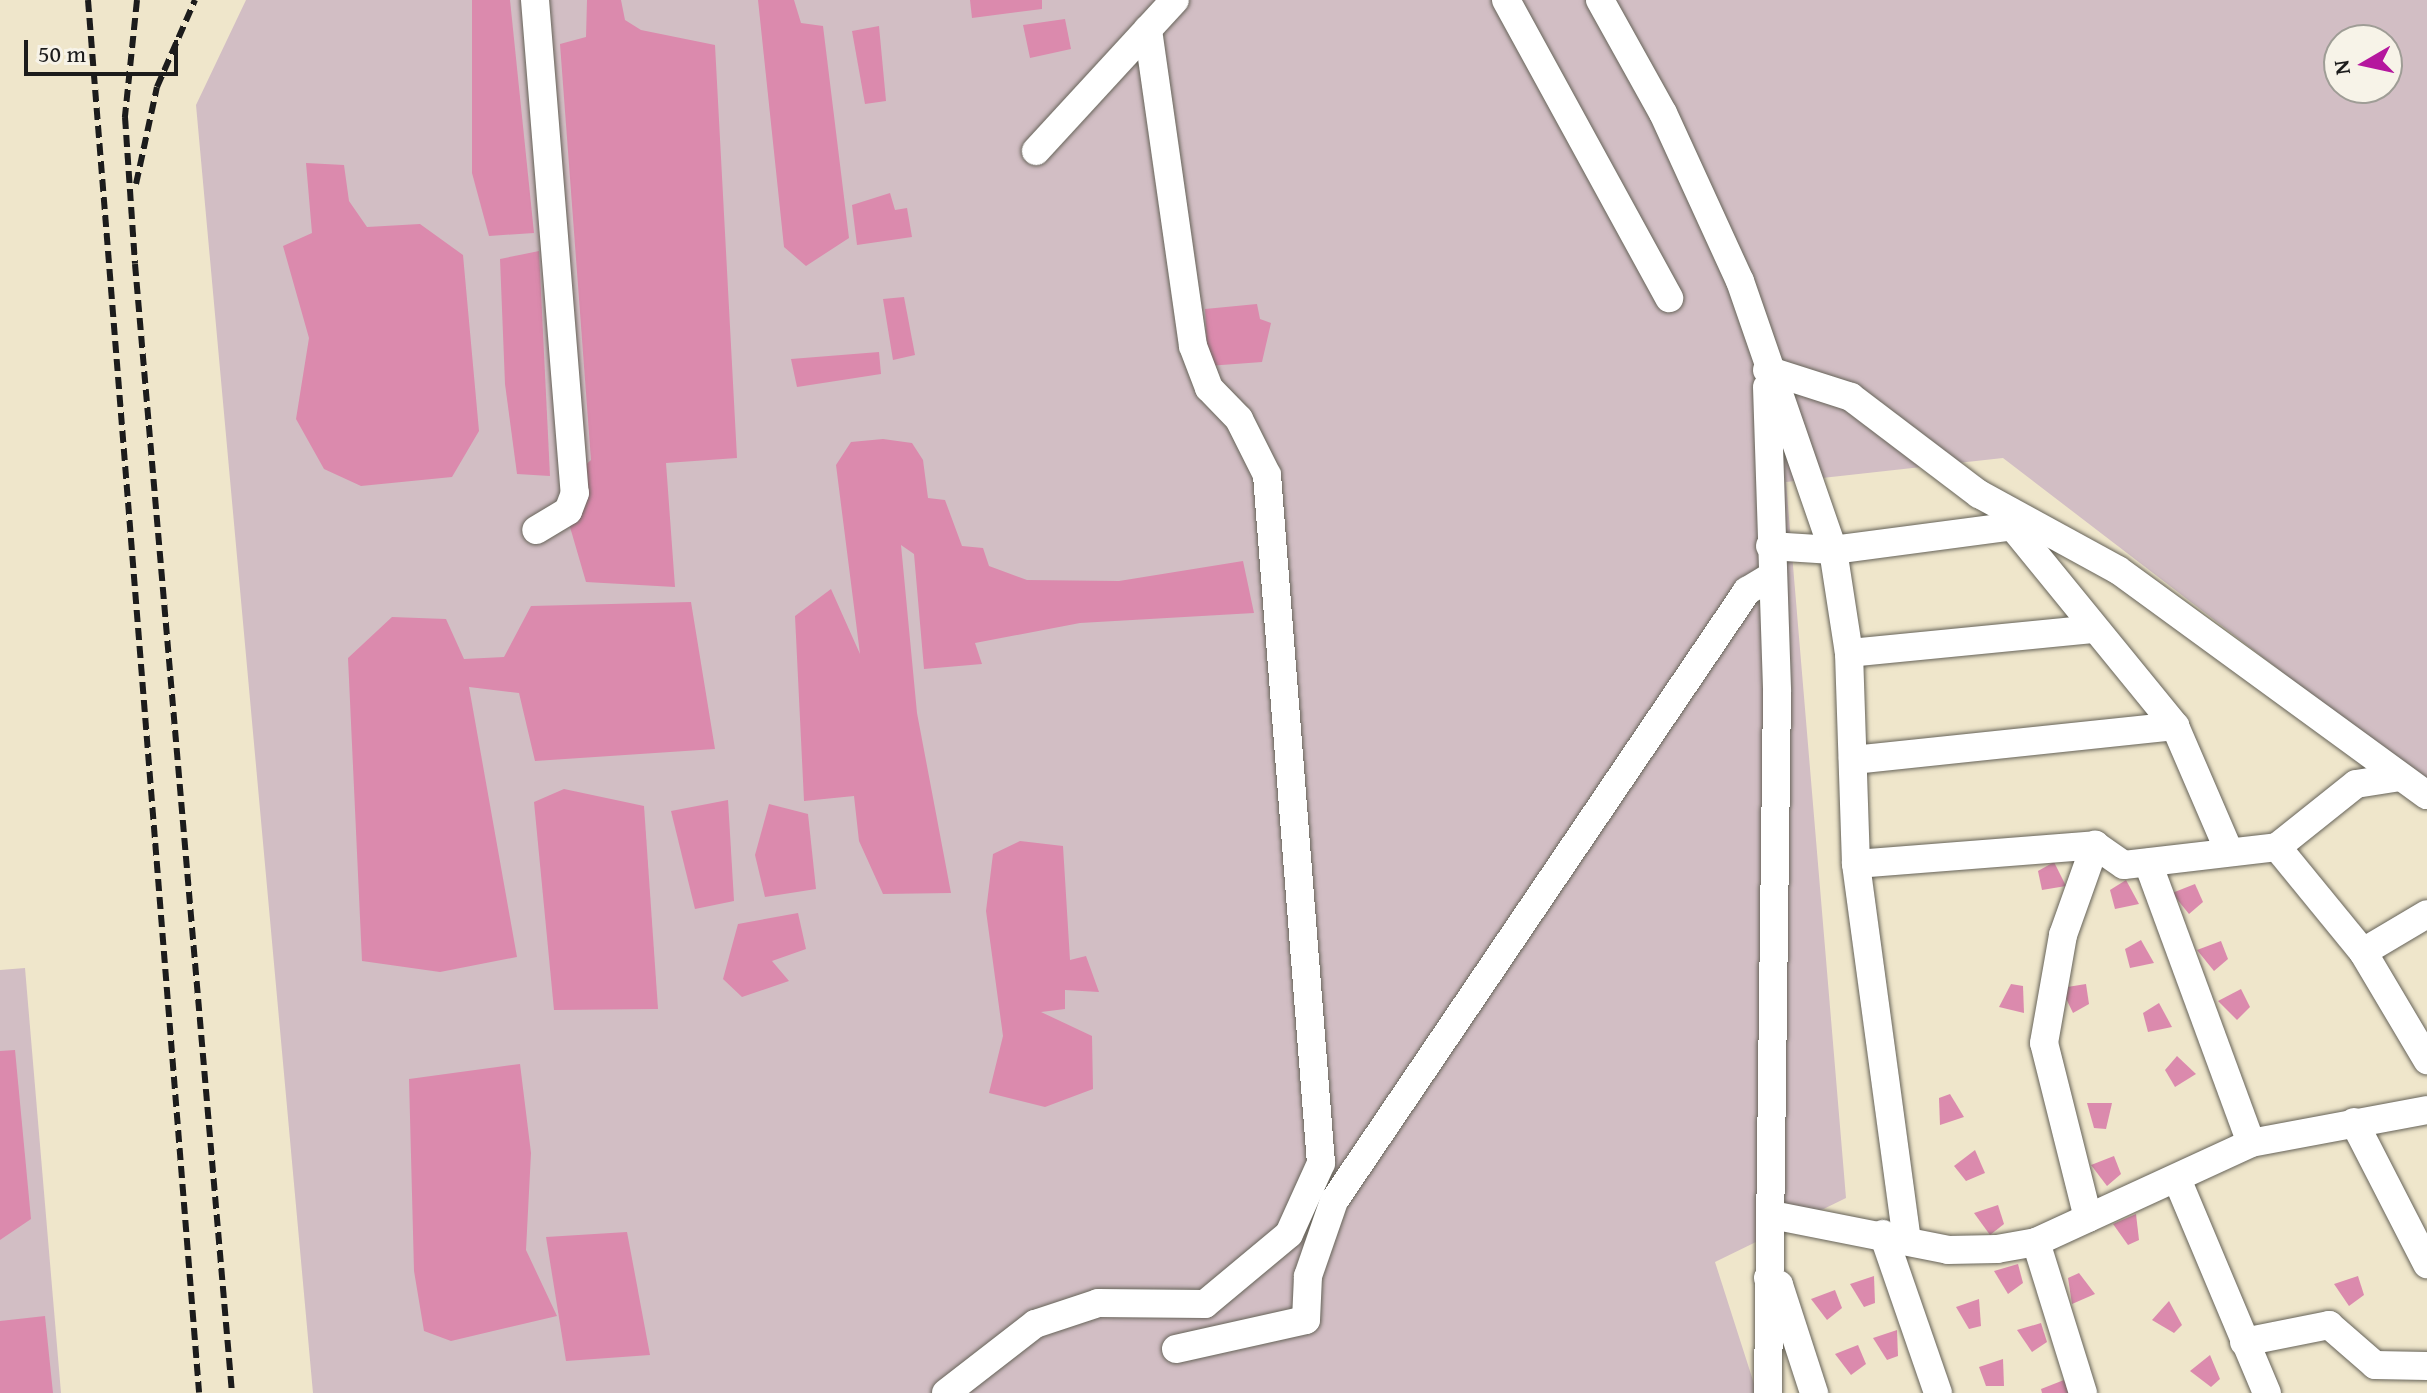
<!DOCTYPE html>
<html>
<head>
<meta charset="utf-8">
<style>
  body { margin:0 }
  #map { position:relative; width:2427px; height:1393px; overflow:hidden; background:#efe6cb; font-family:"Gentium Book Plus",serif }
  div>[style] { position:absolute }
  .industrial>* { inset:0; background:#d2bec4 }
  .building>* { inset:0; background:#db8aad }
  .roads { filter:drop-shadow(0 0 2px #666359) drop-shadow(0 0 2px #666359) }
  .minor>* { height:28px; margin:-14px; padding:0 14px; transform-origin:14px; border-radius:14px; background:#fff }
  .rail>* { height:6px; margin-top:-3px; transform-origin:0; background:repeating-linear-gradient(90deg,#1c1c1c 0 12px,transparent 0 18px) }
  span { translate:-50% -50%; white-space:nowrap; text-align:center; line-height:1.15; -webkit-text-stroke:6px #f7f3e8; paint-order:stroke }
  .north { position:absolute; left:2323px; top:24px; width:80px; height:80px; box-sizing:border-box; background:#f7f3e8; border:2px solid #9f9d96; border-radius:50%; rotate:261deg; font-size:22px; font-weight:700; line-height:32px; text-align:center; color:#1c1c1c }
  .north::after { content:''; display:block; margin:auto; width:28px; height:36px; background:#b5179e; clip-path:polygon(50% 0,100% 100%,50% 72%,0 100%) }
  .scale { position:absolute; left:24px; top:40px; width:154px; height:36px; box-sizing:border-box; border:4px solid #1c1c1c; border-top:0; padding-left:10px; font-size:24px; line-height:28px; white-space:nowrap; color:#1c1c1c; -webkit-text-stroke:6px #f7f3e8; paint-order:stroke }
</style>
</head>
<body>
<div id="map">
  <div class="industrial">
    <div style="clip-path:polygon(evenodd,246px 0,2427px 0,2427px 783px,2003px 458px,1786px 482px,1846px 1198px,1715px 1262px,1757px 1393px,313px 1393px,196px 105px,246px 0,2339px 40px,2387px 40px,2387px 88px,2339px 88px,2339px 40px)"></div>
    <div style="clip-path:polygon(25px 968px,61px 1393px,0 1393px,0 970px)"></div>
  </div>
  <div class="building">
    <div style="clip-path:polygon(472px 0,510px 0,534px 233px,489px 236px,472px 173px)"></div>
    <div style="clip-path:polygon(587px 0,621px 0,625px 20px,641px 30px,715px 45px,737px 458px,666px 463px,675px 587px,586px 582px,570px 527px,573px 476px,591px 460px,560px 44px,586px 37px)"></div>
    <div style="clip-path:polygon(758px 0,794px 0,801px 23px,823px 26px,849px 238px,806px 266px,784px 247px)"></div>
    <div style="clip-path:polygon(970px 0,1042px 0,1042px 9px,972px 18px)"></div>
    <div style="clip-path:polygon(1065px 19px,1071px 49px,1030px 58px,1023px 25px)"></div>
    <div style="clip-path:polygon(879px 26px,886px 101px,865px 104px,852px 31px)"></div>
    <div style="clip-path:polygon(306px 163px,344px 165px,349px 201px,367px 227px,420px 224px,463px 255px,479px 431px,452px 477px,361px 486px,324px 469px,296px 419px,309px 338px,283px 246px,312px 233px)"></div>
    <div style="clip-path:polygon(890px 193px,895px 210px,907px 208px,912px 237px,857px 245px,852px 205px)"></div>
    <div style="clip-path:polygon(539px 251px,550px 476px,517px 474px,505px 384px,500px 259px)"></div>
    <div style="clip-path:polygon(904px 297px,915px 355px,893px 360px,883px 299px)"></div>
    <div style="clip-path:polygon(1257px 304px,1260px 319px,1271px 323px,1262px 362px,1208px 366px,1205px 309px)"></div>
    <div style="clip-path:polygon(879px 352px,881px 374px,797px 387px,791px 359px)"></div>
    <div style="clip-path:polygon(883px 439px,912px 443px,923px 460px,928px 498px,945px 500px,962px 546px,983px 548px,989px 566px,1027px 580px,1119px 581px,1243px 561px,1254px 613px,1080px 623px,975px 643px,982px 664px,924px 669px,914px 554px,901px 545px,917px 713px,951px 893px,883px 894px,859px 841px,854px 796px,804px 801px,795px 616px,831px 589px,860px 654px,836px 465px,851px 442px)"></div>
    <div style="clip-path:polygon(691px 602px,715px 749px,535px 761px,519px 693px,469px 687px,517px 957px,440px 972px,362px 961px,348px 658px,392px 617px,446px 619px,464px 659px,504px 657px,531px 606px)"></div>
    <div style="clip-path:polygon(564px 789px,644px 806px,658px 1009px,554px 1010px,534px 802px)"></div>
    <div style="clip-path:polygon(728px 800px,734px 901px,695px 909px,671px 811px)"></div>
    <div style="clip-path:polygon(769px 804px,808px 814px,816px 889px,765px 897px,755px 855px)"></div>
    <div style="clip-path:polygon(1020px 841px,1063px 846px,1070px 960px,1086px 956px,1099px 992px,1065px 990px,1065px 1009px,1041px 1012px,1092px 1036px,1093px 1089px,1045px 1107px,989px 1093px,1003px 1036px,986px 911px,993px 854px)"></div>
    <div style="clip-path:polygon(2054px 862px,2066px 886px,2042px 890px,2038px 871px)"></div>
    <div style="clip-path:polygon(2126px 880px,2139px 904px,2115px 909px,2110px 890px)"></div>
    <div style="clip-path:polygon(2195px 884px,2203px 902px,2189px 914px,2172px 893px)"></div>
    <div style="clip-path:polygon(798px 913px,806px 949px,772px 961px,789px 981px,742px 997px,723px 979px,738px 924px)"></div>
    <div style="clip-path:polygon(2141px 940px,2154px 963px,2130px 968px,2125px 949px)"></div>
    <div style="clip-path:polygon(2221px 941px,2228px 959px,2214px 971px,2197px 950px)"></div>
    <div style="clip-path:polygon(2011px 984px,2023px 986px,2024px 1013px,1999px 1007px)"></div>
    <div style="clip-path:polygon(2086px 984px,2089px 1004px,2073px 1013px,2061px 988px)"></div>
    <div style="clip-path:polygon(2241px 989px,2250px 1007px,2237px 1020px,2218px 1001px)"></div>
    <div style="clip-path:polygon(2159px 1003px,2172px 1027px,2148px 1032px,2143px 1013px)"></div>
    <div style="clip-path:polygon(15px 1050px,31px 1219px,0 1240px,0 1051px)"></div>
    <div style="clip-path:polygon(2177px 1056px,2196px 1074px,2175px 1087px,2165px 1070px)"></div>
    <div style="clip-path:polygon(520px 1064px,531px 1153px,526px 1250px,557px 1316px,451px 1341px,424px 1331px,414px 1271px,409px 1079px)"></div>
    <div style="clip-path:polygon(1950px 1094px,1964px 1117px,1940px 1125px,1939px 1098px)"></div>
    <div style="clip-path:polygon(2087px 1103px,2112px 1103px,2106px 1129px,2094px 1128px)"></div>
    <div style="clip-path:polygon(1975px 1150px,1985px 1173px,1966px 1181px,1954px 1166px)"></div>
    <div style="clip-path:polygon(2114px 1156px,2121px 1174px,2107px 1186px,2091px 1165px)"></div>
    <div style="clip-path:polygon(1998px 1205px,2004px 1224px,1990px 1235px,1974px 1213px)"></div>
    <div style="clip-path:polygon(2136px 1214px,2139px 1240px,2128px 1245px,2113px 1224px)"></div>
    <div style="clip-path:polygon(627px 1232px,650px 1355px,566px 1361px,546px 1237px)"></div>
    <div style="clip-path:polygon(2018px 1264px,2023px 1283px,2008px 1294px,1994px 1271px)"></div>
    <div style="clip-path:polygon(2079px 1273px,2095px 1294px,2072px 1304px,2068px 1278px)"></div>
    <div style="clip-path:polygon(1874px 1276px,1875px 1303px,1864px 1307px,1850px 1284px)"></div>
    <div style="clip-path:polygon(2358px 1276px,2364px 1295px,2349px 1306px,2334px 1284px)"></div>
    <div style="clip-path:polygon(1835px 1290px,1842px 1308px,1827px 1320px,1811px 1299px)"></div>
    <div style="clip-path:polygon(1979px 1299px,1981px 1326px,1969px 1329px,1956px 1307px)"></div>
    <div style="clip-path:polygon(2169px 1301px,2182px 1325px,2174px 1333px,2152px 1320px)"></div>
    <div style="clip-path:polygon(45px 1316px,53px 1393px,0 1393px,0 1321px)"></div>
    <div style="clip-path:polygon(2041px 1323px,2047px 1342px,2032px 1352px,2017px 1330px)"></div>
    <div style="clip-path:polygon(1897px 1330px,1898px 1356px,1887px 1360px,1873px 1338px)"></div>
    <div style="clip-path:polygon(1858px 1345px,1866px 1364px,1851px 1375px,1835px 1354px)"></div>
    <div style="clip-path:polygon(2210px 1355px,2220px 1379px,2211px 1387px,2190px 1371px)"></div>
    <div style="clip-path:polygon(2003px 1359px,2004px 1386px,1986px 1386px,1979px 1367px)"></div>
    <div style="clip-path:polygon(2064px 1380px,2069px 1393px,2042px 1393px,2041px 1389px)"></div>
  </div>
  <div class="roads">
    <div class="minor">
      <div style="left:535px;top:0;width:495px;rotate:85.4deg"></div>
      <div style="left:575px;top:493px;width:19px;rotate:111deg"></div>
      <div style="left:568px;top:511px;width:37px;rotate:149deg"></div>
      <div style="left:1506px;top:0;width:340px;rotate:61.3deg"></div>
      <div style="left:1600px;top:0;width:129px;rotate:60.9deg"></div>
      <div style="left:1663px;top:113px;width:185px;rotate:65.4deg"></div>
      <div style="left:1740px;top:281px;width:285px;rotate:70.9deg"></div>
      <div style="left:1833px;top:550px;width:104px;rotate:81.2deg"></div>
      <div style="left:1849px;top:653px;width:211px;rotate:88.1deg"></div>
      <div style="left:1856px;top:864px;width:379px;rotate:82.3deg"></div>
      <div style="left:1036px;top:151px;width:205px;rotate:-47.4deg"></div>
      <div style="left:1767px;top:370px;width:88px;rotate:17.8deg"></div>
      <div style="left:1851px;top:397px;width:161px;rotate:37.2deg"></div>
      <div style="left:1979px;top:494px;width:158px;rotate:28.7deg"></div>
      <div style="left:2118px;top:570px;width:382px;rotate:36.1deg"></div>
      <div style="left:1767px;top:387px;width:305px;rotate:88.1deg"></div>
      <div style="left:1777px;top:692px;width:701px;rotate:90.74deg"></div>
      <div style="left:2004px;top:516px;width:271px;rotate:50.8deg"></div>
      <div style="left:2175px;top:726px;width:134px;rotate:66.7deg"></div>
      <div style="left:1770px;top:546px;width:63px;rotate:3.6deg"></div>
      <div style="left:1833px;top:550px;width:184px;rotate:-7.5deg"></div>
      <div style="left:1849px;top:653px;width:246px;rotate:-5.6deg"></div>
      <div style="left:1853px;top:760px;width:324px;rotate:-6deg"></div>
      <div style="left:2277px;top:847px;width:101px;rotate:-38.6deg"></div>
      <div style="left:2356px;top:784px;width:45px;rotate:-9deg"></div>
      <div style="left:2148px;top:863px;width:298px;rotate:69.8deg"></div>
      <div style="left:1856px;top:864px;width:240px;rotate:-4.5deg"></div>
      <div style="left:2095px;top:845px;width:35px;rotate:35deg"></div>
      <div style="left:2124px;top:865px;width:154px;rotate:-6.7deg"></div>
      <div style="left:2277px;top:847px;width:136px;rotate:50.7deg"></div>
      <div style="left:2363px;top:952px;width:126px;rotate:59.3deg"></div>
      <div style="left:2363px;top:952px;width:74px;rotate:-30.7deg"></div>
      <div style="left:2354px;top:1122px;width:160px;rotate:62.8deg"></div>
      <div style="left:2177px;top:1179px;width:232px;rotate:67.2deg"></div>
      <div style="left:1772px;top:1215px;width:179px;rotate:11.2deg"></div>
      <div style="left:1948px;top:1250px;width:49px;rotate:-1.2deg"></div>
      <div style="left:1997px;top:1249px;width:40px;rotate:-10deg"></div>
      <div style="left:2036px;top:1242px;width:237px;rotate:-24.7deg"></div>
      <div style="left:2251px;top:1143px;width:179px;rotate:-10.6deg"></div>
      <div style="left:2088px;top:1218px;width:180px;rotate:-104.1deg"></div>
      <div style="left:2044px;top:1043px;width:110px;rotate:-80deg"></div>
      <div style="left:2063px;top:935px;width:96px;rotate:-70.4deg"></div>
      <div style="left:1883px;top:1234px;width:168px;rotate:70.9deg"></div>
      <div style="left:2036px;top:1242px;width:158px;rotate:72.7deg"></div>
      <div style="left:1768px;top:1278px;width:13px;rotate:32deg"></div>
      <div style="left:1779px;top:1285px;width:114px;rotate:72deg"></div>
      <div style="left:2244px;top:1342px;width:87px;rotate:-11.3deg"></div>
      <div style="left:2329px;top:1325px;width:61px;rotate:41deg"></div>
      <div style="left:2375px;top:1365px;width:52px;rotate:1.1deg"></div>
      <div style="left:1176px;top:1349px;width:133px;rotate:-12.6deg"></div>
      <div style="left:1306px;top:1320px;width:44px;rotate:-87.4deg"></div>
      <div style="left:1308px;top:1276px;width:79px;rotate:-70.9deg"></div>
      <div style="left:1334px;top:1201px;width:737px;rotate:-55.9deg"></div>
      <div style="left:1747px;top:591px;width:29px;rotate:-31deg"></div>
      <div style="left:946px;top:1393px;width:113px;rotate:-37.8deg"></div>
      <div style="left:1035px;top:1324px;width:66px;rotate:-18.4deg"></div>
      <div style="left:1098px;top:1303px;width:107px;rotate:0.5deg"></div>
      <div style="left:1205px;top:1304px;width:109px;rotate:-39.8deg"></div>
      <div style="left:1289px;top:1234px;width:78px;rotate:-65.7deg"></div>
      <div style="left:1321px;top:1163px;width:690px;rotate:-94.49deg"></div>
      <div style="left:1267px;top:475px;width:63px;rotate:-116.6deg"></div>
      <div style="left:1239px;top:419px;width:43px;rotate:-134.1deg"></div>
      <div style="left:1209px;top:388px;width:45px;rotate:-110.9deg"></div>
      <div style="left:1193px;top:346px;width:320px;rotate:-98.1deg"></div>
    </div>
  </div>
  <div class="rail">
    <div style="left:88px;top:0;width:1397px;rotate:85.44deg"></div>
    <div style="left:137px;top:0;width:118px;rotate:95.9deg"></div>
    <div style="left:125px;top:117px;width:147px;rotate:86.1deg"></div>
    <div style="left:135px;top:264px;width:1133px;rotate:85.09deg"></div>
    <div style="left:136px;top:184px;width:99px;rotate:-77.8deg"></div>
    <div style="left:157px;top:87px;width:95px;rotate:-66.4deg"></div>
  </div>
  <div class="north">N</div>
  <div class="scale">50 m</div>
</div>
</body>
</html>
